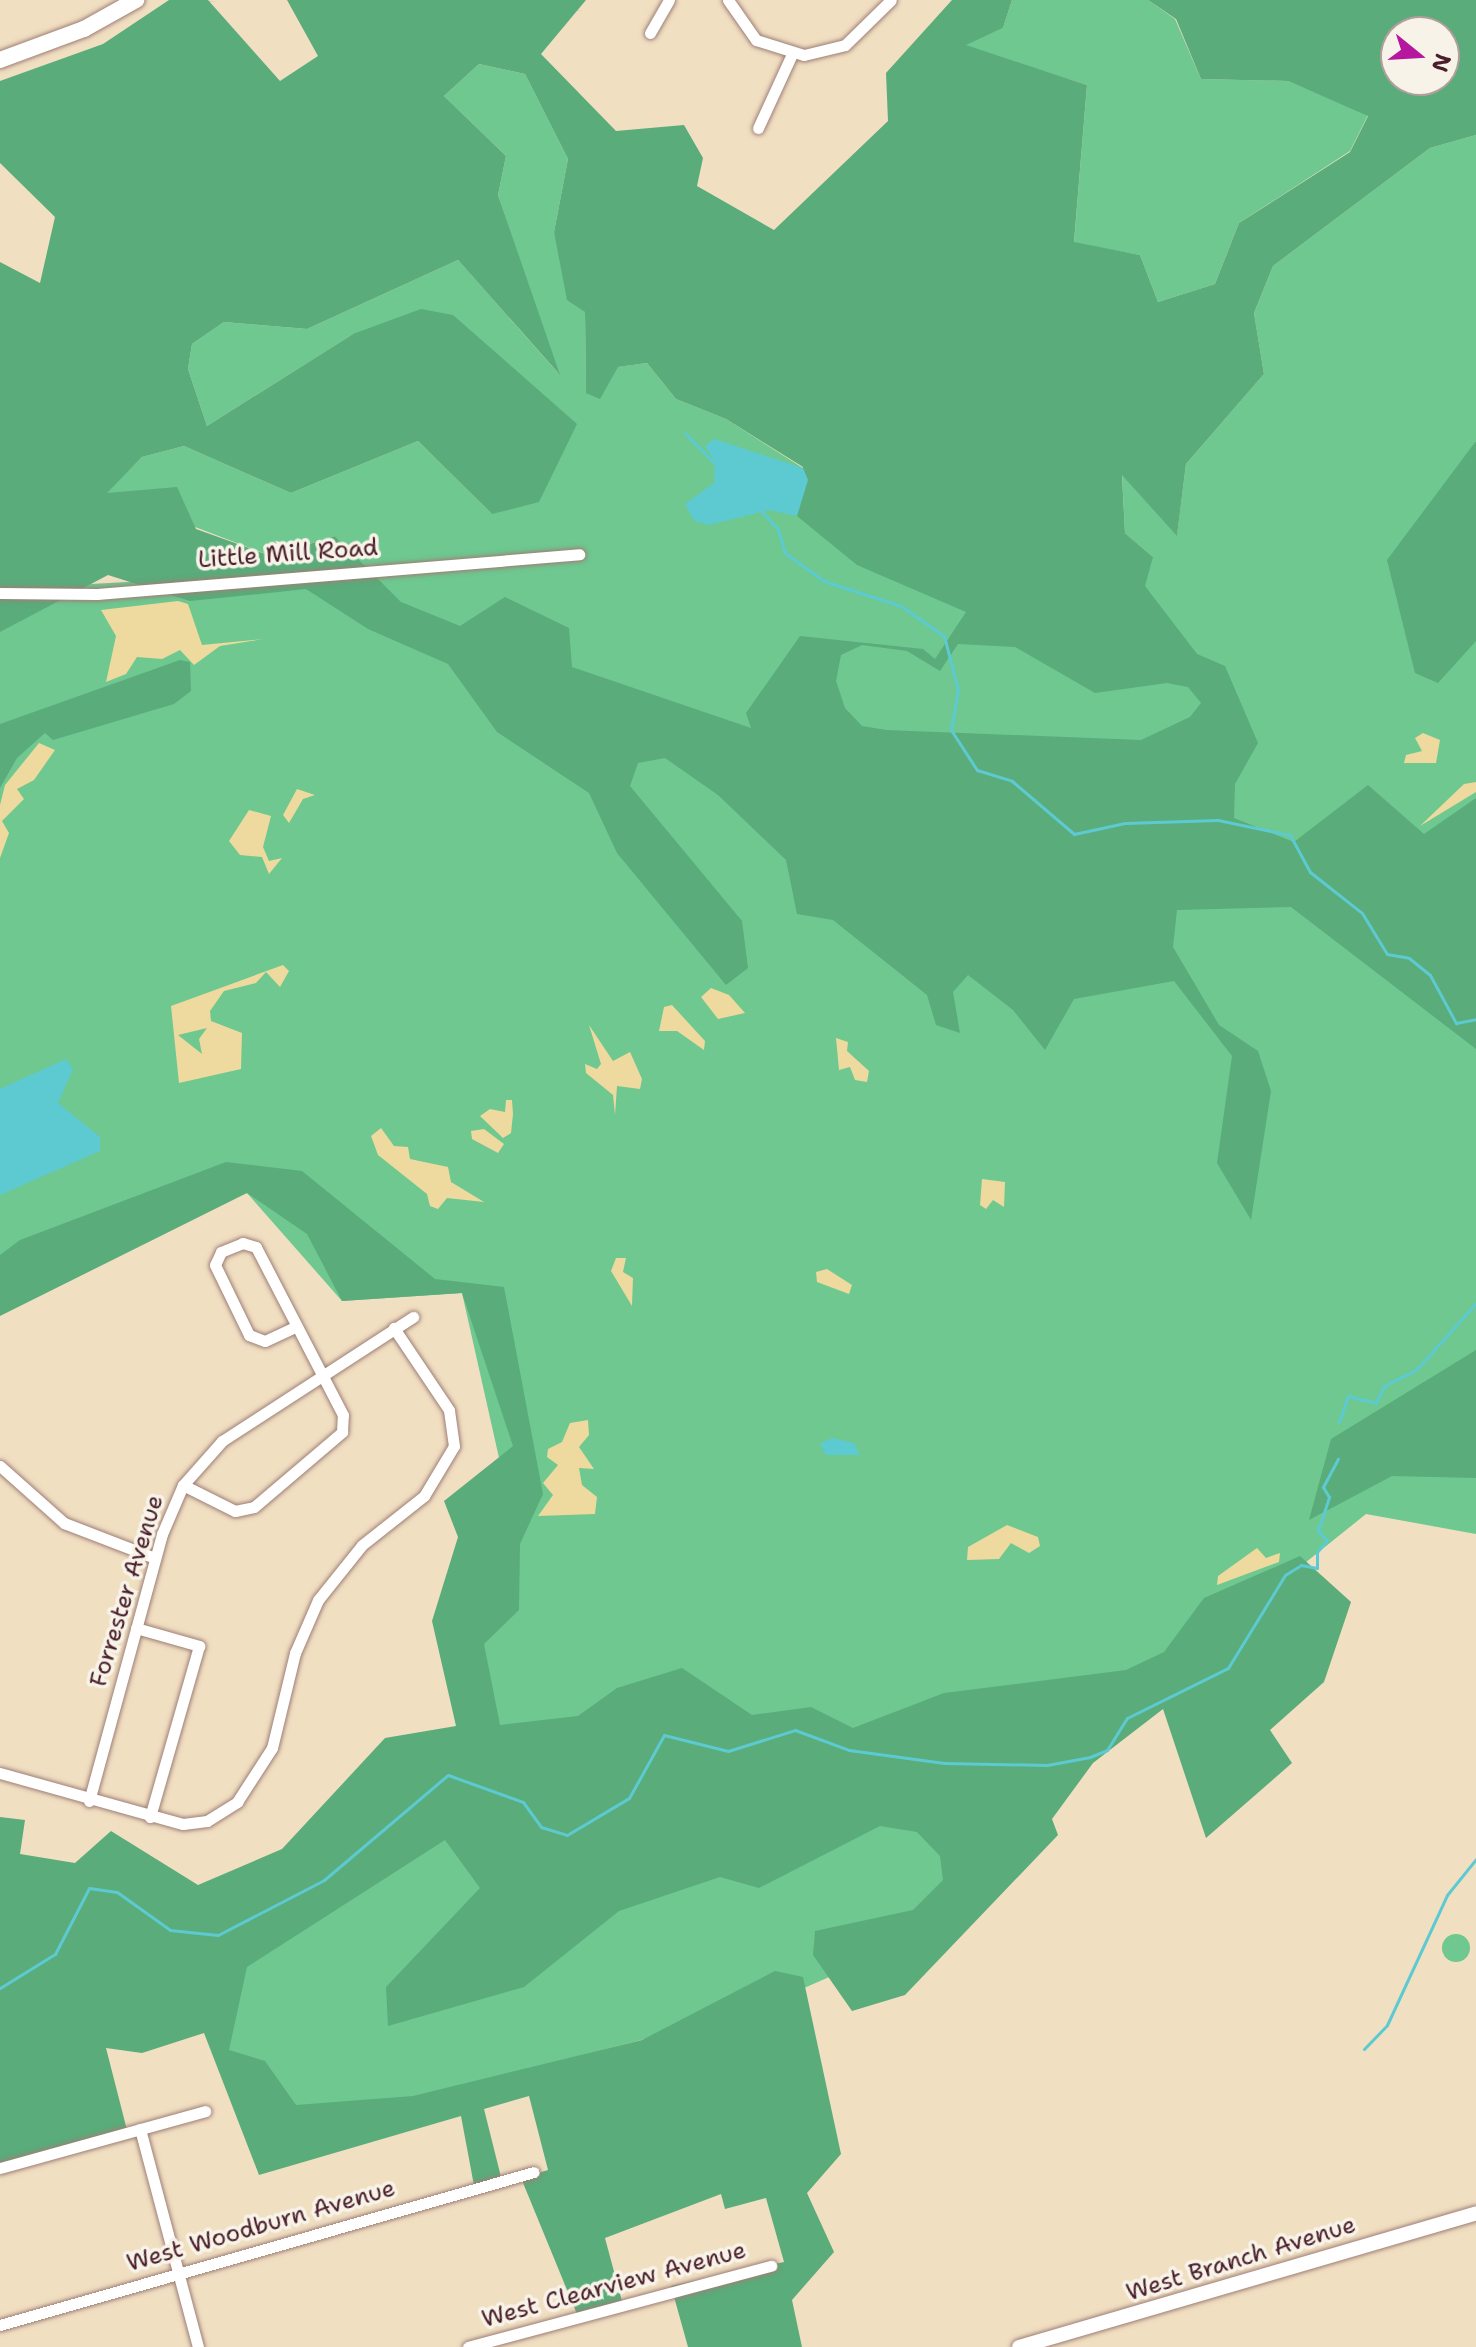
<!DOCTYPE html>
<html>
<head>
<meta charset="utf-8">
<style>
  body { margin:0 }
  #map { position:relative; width:1476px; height:2347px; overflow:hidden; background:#f1dfc2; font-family:"Shantell Sans",sans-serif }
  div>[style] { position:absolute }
  .green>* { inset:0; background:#6ec890 }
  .round { border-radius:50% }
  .forest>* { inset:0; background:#5aac7a }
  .sand>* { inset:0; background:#eeda9e }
  .water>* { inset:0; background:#5dcad2 }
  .stream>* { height:3px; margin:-1.5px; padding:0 1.5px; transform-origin:1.5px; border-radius:1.5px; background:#5dcad2 }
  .roads { filter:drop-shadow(0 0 2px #9e7f76) drop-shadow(0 0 2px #9e7f76) }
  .minor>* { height:11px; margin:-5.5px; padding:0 5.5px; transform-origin:5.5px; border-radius:5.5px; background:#fff }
  .tertiary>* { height:14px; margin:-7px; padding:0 7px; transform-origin:7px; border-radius:7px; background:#fff }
  .secondary>* { height:16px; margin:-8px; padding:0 8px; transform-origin:8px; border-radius:8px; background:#fff }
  span { translate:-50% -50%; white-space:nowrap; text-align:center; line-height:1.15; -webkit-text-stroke:7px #f7f3e8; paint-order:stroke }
  .street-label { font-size:24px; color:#4a1f2b }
  .north { position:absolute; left:1380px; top:16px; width:80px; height:80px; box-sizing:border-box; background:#f7f3e8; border:2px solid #b29e9c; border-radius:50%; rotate:108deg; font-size:22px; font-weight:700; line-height:32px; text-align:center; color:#4a1f2b }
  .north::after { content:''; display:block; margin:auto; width:28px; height:36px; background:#b5179e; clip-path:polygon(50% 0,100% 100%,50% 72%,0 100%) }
</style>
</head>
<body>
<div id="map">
  <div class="green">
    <div style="clip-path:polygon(1012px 0,1148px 0,1175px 19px,1201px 79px,1288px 81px,1368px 115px,1350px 151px,1239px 223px,1215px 284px,1158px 302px,1140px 255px,1074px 243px,1087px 85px,964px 45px,1003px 28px)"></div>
    <div style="clip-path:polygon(479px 64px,525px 74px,568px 159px,554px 232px,585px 312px,586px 393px,617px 367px,647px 363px,676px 399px,726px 419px,803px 468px,1153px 557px,1125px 533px,1122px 473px,1177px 535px,1186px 464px,1264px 374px,1254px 313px,1273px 266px,1430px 148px,1476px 135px,1476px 441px,1465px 463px,1476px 579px,1476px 1534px,1366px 1514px,1194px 1652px,978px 1847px,902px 1945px,747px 2013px,277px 2133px,193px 1991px,470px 1750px,459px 1607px,506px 1489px,462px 1293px,342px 1301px,247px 1193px,0 1288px,0 623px,91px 584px,367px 569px,335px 536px,271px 556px,106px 493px,142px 457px,184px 446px,291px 493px,418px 441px,492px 514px,353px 334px,207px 426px,188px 369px,192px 344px,224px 322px,307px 329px,458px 260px,558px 373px,498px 195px,506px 156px,444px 96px)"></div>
    <div class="round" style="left:1442px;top:1934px;width:28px;height:28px"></div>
  </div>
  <div class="forest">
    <div style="clip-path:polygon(evenodd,169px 0,208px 0,280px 81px,318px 56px,287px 0,586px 0,541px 54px,616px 131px,684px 125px,703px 158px,697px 186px,774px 230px,888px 121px,886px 73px,952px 0,1012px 0,1003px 28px,966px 45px,1087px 85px,1074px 242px,1140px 255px,1158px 302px,1215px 284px,1239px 223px,1350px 152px,1368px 116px,1288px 81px,1201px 79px,1176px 19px,1148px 0,1476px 0,1476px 135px,1430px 148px,1273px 266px,1254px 313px,1264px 374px,1186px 464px,1177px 536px,1122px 475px,1125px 533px,1153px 557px,1145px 586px,1197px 654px,1225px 666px,1258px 743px,1235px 784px,1234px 818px,1294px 842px,1368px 785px,1424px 834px,1476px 798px,1476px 1049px,1291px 907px,1177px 910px,1173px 947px,1219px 1025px,1258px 1051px,1271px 1091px,1251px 1220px,1217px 1163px,1232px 1056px,1174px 981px,1074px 999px,1045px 1050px,1013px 1010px,968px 975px,953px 992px,960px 1033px,936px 1025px,927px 995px,833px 920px,797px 914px,786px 860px,718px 795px,665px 758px,638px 763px,630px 786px,742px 921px,748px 968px,726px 985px,617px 853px,589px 793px,497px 732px,448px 664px,368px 629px,306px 589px,190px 601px,108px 575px,0 632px,0 262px,40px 283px,55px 217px,0 163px,0 81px,103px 44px,169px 0,1396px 32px,1444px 32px,1444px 80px,1396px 80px,1396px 32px,169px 0,479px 64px,525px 74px,568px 159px,554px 232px,567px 300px,585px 312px,586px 393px,600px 399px,618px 367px,647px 363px,676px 399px,726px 419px,803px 467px,797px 516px,857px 565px,966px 612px,935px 659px,923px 649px,800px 636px,746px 713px,751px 728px,572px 667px,569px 628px,505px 597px,460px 626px,401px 602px,335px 536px,271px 556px,196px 529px,177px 487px,107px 493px,142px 457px,184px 446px,291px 493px,418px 441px,492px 514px,539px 502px,577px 424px,453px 315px,421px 309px,353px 334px,207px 426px,188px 369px,192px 344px,224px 322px,307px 329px,458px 260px,560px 375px,498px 195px,506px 156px,444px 96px,479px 64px,169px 0,958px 644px,1015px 647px,1095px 693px,1167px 683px,1188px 687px,1201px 703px,1190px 717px,1141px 740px,886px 730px,862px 726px,845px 708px,836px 681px,841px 655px,862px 645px,907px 651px,940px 671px,958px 644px)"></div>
    <div style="clip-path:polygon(1476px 441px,1476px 641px,1438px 683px,1415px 673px,1387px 560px)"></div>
    <div style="clip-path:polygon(180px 660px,190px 662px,191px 691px,174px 704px,53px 740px,45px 733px,17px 758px,0 788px,0 724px)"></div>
    <div style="clip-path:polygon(226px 1162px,302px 1171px,435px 1279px,504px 1287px,543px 1494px,520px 1544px,519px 1610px,484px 1644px,500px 1725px,578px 1716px,617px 1688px,682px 1668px,752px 1715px,811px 1707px,853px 1728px,944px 1693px,1126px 1670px,1164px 1652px,1204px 1598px,1300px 1556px,1351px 1602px,1324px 1682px,1270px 1730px,1292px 1763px,1206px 1838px,1163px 1709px,1093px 1763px,1052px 1819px,1058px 1835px,905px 1995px,852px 2011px,813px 1955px,815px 1931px,913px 1910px,943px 1880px,940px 1856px,917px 1832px,880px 1826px,759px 1888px,720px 1877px,619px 1911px,524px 1987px,388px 2026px,386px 1987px,480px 1888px,445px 1840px,247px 1967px,229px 2050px,265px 2061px,296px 2105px,413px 2096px,642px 2040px,775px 1971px,803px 1977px,841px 2154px,807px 2193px,834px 2252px,792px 2300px,802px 2347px,688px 2347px,671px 2286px,784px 2262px,766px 2198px,725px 2209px,721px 2194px,605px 2238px,623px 2305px,579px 2319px,521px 2178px,548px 2170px,529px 2096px,484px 2109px,502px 2181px,475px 2191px,461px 2116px,259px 2175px,204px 2033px,142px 2053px,106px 2048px,128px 2134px,0 2171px,0 1817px,25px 1820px,20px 1854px,75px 1863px,111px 1831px,198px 1885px,282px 1849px,385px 1738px,456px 1726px,432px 1621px,458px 1537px,444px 1501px,513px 1446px,462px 1293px,342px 1301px,307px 1234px,247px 1193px,0 1316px,0 1255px,20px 1240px)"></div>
    <div style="clip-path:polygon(1476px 1350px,1476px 1478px,1392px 1476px,1309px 1520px,1331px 1439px)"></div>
  </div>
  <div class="sand">
    <div style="clip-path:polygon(178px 601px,188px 604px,202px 645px,264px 639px,220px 646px,194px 665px,180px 650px,162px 659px,137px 657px,126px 674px,106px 682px,116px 636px,101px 610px)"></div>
    <div style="clip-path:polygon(1423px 733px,1440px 740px,1436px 763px,1404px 763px,1406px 755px,1422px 751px,1415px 738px)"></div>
    <div style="clip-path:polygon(39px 743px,55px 750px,34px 780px,17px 789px,24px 799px,2px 821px,9px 833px,0 858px,0 805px,5px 785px)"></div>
    <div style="clip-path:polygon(1476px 782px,1476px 792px,1420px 826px,1464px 784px)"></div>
    <div style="clip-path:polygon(297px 789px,315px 795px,303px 799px,289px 823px,283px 815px)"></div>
    <div style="clip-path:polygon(249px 810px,271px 816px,263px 847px,269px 861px,282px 858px,269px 874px,262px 857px,240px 855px,229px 841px)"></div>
    <div style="clip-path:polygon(evenodd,283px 965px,289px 971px,280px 987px,266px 972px,256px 983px,224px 991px,210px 1011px,211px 1021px,242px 1033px,241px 1069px,179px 1083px,171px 1006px,283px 965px,207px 1028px,199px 1039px,202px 1054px,178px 1035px,207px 1028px)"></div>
    <div style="clip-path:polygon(711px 988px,729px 995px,745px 1013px,718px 1019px,701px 997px)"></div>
    <div style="clip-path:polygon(672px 1005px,705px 1041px,704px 1050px,677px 1031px,659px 1031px,664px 1007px)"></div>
    <div style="clip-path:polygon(589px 1025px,613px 1061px,630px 1052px,642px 1079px,640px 1089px,617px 1086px,615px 1115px,613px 1095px,586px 1073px,585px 1064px,597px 1069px,601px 1064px)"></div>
    <div style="clip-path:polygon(836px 1038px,848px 1042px,847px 1051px,869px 1071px,867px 1082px,855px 1080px,850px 1067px,839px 1070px)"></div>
    <div style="clip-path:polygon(506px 1100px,512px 1100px,513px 1114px,511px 1133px,503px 1138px,480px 1116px,490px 1109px,505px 1112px)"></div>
    <div style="clip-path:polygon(381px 1128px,394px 1146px,408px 1147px,410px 1159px,448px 1167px,451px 1182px,484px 1202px,447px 1198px,438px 1209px,430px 1206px,427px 1194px,378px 1155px,371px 1136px)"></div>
    <div style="clip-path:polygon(484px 1129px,504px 1144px,498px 1153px,472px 1139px,471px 1131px)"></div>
    <div style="clip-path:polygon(982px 1179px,1005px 1182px,1004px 1207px,993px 1200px,986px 1209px,980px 1205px)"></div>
    <div style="clip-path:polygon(616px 1258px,626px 1258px,623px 1272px,633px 1278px,632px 1306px,611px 1271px)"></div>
    <div style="clip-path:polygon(827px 1269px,852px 1285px,849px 1294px,817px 1282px,816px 1272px)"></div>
    <div style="clip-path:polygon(588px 1420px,589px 1435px,579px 1447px,594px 1469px,579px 1468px,582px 1485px,597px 1497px,595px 1514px,538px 1516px,553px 1495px,543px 1483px,558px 1465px,547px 1457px,548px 1449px,562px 1442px,570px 1423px)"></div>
    <div style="clip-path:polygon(1007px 1525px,1038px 1537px,1040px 1546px,1029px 1553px,1011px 1543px,999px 1559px,967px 1560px,968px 1547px)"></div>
    <div style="clip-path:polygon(1257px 1548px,1266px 1558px,1280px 1553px,1279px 1562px,1217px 1585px,1218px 1576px)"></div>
  </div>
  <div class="water">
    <div style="clip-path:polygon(714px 439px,803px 468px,808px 480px,797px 516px,769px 510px,709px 525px,694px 521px,685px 504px,714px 483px,715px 462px,705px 446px)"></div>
    <div style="clip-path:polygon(66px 1059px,73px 1069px,58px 1103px,100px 1137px,100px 1151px,0 1195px,0 1089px)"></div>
    <div style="clip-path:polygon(832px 1438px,854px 1443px,860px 1455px,826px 1455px,820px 1444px)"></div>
  </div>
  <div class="stream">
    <div style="left:685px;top:433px;width:46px;rotate:45.9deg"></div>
    <div style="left:761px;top:511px;width:25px;rotate:47deg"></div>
    <div style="left:778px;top:529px;width:25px;rotate:74deg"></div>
    <div style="left:785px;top:553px;width:48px;rotate:35.7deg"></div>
    <div style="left:824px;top:581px;width:81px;rotate:18deg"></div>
    <div style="left:901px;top:606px;width:52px;rotate:34.9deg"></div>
    <div style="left:944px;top:636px;width:56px;rotate:75.5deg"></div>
    <div style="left:958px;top:690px;width:41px;rotate:99.9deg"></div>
    <div style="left:951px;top:730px;width:48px;rotate:57deg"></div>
    <div style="left:977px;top:770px;width:37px;rotate:17deg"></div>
    <div style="left:1012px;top:781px;width:82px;rotate:40.5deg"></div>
    <div style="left:1074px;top:834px;width:52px;rotate:-12.2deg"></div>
    <div style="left:1125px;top:823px;width:93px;rotate:-1.8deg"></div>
    <div style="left:1218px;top:820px;width:74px;rotate:11.8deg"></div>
    <div style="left:1290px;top:835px;width:42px;rotate:61.6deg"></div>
    <div style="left:1310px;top:872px;width:66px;rotate:38.3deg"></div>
    <div style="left:1362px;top:913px;width:48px;rotate:58.6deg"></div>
    <div style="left:1387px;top:954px;width:22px;rotate:10deg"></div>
    <div style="left:1409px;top:958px;width:27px;rotate:39deg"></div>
    <div style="left:1430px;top:975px;width:55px;rotate:61.6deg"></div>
    <div style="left:1456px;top:1023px;width:20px;rotate:-11deg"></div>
    <div style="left:1339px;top:1422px;width:28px;rotate:-71deg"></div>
    <div style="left:1348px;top:1396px;width:29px;rotate:14deg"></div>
    <div style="left:1376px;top:1403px;width:19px;rotate:-65deg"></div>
    <div style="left:1384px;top:1386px;width:36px;rotate:-27deg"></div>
    <div style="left:1416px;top:1370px;width:90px;rotate:-48.2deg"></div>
    <div style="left:0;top:1988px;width:65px;rotate:-31.7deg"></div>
    <div style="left:55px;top:1954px;width:74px;rotate:-62.7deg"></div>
    <div style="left:89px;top:1888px;width:28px;rotate:8deg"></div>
    <div style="left:117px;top:1892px;width:65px;rotate:35.6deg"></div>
    <div style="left:170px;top:1930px;width:48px;rotate:5.9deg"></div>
    <div style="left:218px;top:1935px;width:119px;rotate:-27.4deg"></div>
    <div style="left:324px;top:1880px;width:162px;rotate:-40.3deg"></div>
    <div style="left:448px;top:1775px;width:80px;rotate:19.8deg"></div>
    <div style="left:523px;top:1802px;width:31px;rotate:54deg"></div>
    <div style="left:541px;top:1827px;width:27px;rotate:17deg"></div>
    <div style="left:567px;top:1835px;width:72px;rotate:-30.8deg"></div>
    <div style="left:629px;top:1798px;width:72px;rotate:-60.9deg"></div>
    <div style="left:664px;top:1735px;width:66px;rotate:14deg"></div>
    <div style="left:728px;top:1751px;width:70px;rotate:-17.4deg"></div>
    <div style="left:795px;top:1730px;width:58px;rotate:20.3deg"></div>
    <div style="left:849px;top:1750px;width:96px;rotate:7.8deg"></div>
    <div style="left:944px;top:1763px;width:103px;rotate:1.1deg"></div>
    <div style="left:1047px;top:1765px;width:44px;rotate:-10.5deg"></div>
    <div style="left:1090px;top:1757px;width:18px;rotate:-22deg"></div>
    <div style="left:1107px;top:1750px;width:38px;rotate:-58deg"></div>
    <div style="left:1127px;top:1718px;width:113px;rotate:-26.3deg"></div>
    <div style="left:1228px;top:1668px;width:109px;rotate:-58.5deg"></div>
    <div style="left:1285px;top:1575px;width:19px;rotate:-32deg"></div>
    <div style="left:1301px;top:1565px;width:16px;rotate:11deg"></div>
    <div style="left:1317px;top:1568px;width:16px;rotate:-90deg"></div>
    <div style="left:1317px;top:1552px;width:16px;rotate:-50deg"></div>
    <div style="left:1327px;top:1540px;width:13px;rotate:-135deg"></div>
    <div style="left:1318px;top:1531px;width:36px;rotate:-72deg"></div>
    <div style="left:1329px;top:1497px;width:12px;rotate:-121deg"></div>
    <div style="left:1323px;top:1487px;width:32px;rotate:-62deg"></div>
    <div style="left:1364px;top:2049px;width:33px;rotate:-46deg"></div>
    <div style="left:1387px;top:2025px;width:143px;rotate:-65.2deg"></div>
    <div style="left:1447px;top:1895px;width:46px;rotate:-51.1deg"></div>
  </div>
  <div class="roads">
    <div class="minor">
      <div style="left:728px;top:0;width:49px;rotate:55deg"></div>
      <div style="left:756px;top:40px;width:50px;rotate:17.4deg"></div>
      <div style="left:804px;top:55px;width:42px;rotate:-13.7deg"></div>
      <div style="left:845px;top:45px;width:64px;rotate:-44.4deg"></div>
      <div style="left:650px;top:33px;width:38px;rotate:-60deg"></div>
      <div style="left:758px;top:128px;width:81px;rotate:-65.3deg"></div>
      <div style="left:0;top:593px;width:97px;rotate:0.6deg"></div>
      <div style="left:97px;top:594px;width:484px;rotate:-4.7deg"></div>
      <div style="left:0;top:1466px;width:86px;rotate:41.7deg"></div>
      <div style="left:64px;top:1523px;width:97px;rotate:21deg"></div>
      <div style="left:183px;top:1485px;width:58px;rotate:26.6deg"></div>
      <div style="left:235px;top:1511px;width:19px;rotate:-12deg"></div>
      <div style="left:254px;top:1507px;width:116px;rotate:-40.4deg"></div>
      <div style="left:342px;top:1432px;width:17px;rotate:-87deg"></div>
      <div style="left:343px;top:1415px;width:189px;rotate:-117.4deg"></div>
      <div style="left:256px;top:1247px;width:14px;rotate:-163deg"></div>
      <div style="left:243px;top:1243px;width:24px;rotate:158deg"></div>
      <div style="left:221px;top:1252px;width:14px;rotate:115deg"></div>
      <div style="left:215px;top:1265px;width:78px;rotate:64.1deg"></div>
      <div style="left:249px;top:1335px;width:17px;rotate:21deg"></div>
      <div style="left:265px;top:1341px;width:33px;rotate:-25deg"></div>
      <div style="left:136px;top:1628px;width:66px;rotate:15.9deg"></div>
      <div style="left:199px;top:1646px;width:178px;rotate:106deg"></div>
      <div style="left:0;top:1773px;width:190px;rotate:15.6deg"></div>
      <div style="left:183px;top:1824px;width:24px;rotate:-7deg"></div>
      <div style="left:207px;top:1821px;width:36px;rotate:-32deg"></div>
      <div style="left:237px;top:1802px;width:64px;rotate:-57.1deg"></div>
      <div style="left:272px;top:1748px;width:98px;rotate:-76.4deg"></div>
      <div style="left:295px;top:1653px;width:58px;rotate:-66.5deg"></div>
      <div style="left:318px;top:1600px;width:70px;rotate:-51.3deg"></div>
      <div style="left:362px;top:1545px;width:79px;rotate:-38.3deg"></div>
      <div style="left:424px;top:1496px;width:58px;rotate:-59deg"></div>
      <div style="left:454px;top:1446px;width:36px;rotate:-98deg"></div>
      <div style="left:449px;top:1410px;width:99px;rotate:-123.9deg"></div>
      <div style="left:89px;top:1801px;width:277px;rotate:-74.7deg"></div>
      <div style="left:162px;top:1534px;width:53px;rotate:-66.8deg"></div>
      <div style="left:183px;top:1485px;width:59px;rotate:-48.4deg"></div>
      <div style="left:222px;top:1441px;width:228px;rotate:-33deg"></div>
      <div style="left:140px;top:2129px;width:226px;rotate:75.1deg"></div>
      <div style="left:0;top:2168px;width:213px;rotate:-15.5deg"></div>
      <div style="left:0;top:2325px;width:555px;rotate:-15.99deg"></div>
      <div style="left:468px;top:2347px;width:314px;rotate:-15deg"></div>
    </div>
    <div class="tertiary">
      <div style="left:1019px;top:2347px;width:476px;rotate:-16.3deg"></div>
    </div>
    <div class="secondary">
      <div style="left:0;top:60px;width:90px;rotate:-20.3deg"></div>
      <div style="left:84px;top:29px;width:60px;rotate:-29.1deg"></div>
    </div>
  </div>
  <div class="street-label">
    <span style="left:288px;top:554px;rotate:-4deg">Little Mill Road</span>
    <span style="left:127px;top:1591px;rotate:-73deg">Forrester Avenue</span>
    <span style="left:261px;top:2226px;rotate:-16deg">West Woodburn Avenue</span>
    <span style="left:1241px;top:2259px;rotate:-17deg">West Branch Avenue</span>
    <span style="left:614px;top:2285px;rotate:-15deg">West Clearview Avenue</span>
  </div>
  <div class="north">N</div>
</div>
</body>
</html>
